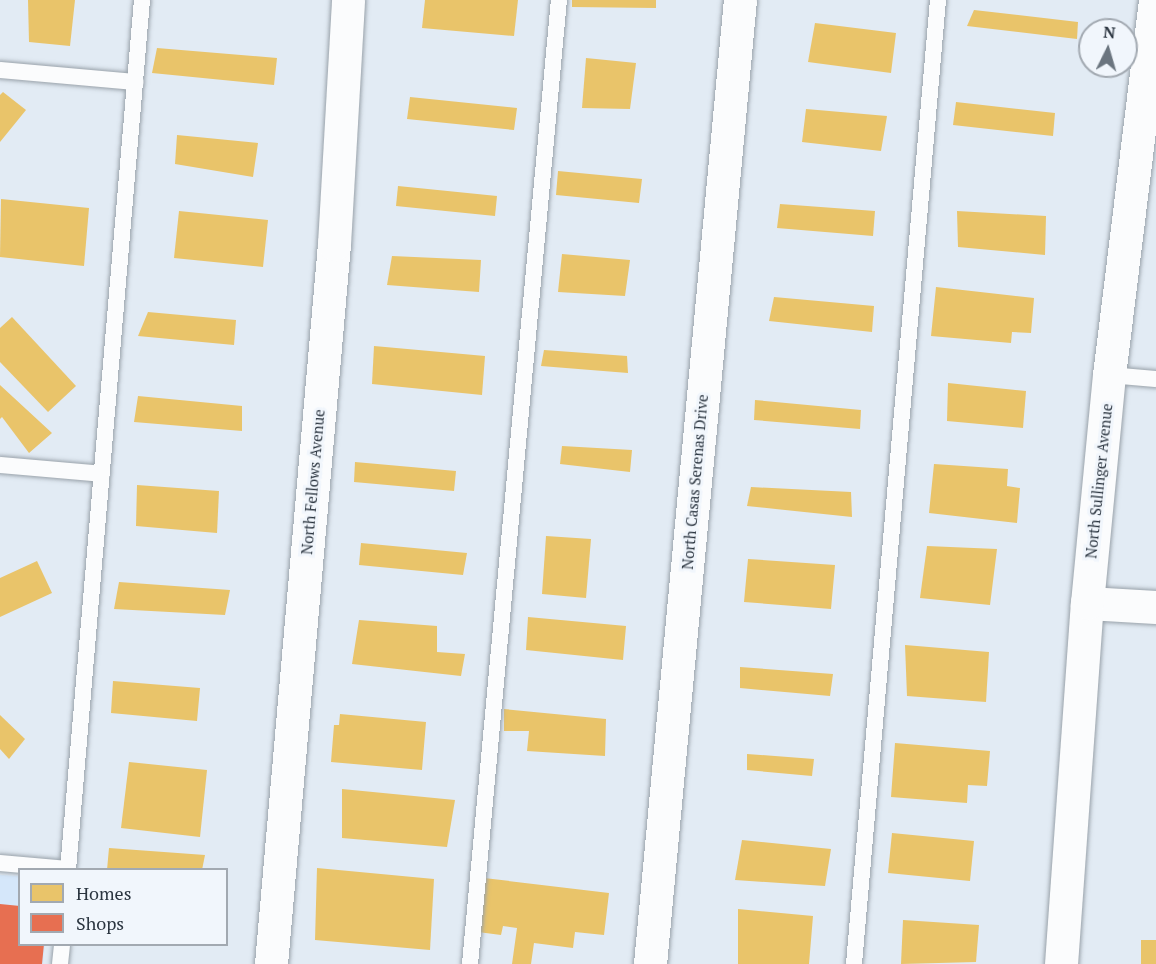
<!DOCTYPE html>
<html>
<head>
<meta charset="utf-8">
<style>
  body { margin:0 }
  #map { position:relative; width:1156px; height:964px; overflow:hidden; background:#e2ebf4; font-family:"PT Serif",serif }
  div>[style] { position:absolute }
  .built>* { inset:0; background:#d5e7fa }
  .homes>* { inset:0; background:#e9c46a }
  .shops>* { inset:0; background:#e76f51 }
  .roads { filter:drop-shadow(0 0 2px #99a2aa) drop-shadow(0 0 2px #99a2aa) }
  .service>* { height:16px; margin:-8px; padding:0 8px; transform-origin:8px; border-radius:8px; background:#fbfcfd }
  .minor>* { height:33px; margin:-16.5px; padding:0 16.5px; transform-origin:16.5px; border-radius:16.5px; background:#fbfcfd }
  span { translate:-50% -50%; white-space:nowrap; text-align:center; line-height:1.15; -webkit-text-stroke:6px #f1f6fc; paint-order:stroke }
  .street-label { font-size:15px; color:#2b3540 }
  .legend { position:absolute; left:18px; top:868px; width:210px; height:78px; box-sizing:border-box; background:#f1f6fc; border:2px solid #a2a9b1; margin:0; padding:8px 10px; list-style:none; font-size:18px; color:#2b3540 }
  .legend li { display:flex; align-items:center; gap:12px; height:30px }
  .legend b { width:30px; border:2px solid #a2a9b1 }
  .north { position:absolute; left:1078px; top:18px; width:60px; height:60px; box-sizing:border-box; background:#f1f6fc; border:2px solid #a2a9b1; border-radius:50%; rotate:5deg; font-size:16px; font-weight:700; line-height:24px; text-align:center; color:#2b3540 }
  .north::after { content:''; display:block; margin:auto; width:21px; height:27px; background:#6b757f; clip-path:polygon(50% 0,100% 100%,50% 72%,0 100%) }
</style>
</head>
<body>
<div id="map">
  <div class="built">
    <div style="clip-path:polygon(0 875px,19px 876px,20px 944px,45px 945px,43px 964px,0 964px)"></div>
  </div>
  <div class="homes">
    <div style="clip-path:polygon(28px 0,75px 0,70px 46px,29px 42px)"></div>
    <div style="clip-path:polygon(425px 0,518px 0,514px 36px,422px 28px)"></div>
    <div style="clip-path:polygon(572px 0,656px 0,656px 8px,572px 7px)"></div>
    <div style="clip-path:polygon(974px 10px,1078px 22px,1077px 39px,967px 26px)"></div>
    <div style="clip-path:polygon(815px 23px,896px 33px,891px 73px,808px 62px)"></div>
    <div style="clip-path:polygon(157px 48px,277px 58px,274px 85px,152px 73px)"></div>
    <div style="clip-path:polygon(586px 58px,636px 63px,630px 109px,582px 108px)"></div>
    <div style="clip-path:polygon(3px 92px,26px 110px,0 142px,0 95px)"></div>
    <div style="clip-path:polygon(410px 97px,517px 108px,514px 130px,407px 119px)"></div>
    <div style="clip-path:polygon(956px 102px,1055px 113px,1053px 136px,953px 125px)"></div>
    <div style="clip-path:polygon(806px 109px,887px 116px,881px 151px,802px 142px)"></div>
    <div style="clip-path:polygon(177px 135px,258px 143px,253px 177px,175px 164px)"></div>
    <div style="clip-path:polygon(558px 171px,642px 179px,639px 203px,556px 195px)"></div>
    <div style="clip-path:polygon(398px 186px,497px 196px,495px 216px,396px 206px)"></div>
    <div style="clip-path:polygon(1px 199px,89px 208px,84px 266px,0 257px)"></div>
    <div style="clip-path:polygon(780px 204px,875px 211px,873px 236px,777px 228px)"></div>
    <div style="clip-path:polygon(179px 211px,268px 220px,263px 267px,174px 258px)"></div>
    <div style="clip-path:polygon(957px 211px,1046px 216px,1045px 255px,958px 247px)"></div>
    <div style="clip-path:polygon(562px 254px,630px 260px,625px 296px,558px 292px)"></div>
    <div style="clip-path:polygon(392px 256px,481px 260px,479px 292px,387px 285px)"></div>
    <div style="clip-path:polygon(936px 287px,1034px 298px,1031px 333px,1012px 332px,1011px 343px,931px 336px)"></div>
    <div style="clip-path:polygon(774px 297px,874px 306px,872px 332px,769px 321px)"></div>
    <div style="clip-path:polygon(148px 312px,236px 320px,234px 345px,138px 336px)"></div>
    <div style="clip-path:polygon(12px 317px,76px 386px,48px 412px,0 362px,0 328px)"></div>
    <div style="clip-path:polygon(374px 346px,485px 356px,482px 395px,372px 384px)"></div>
    <div style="clip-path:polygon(544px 350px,627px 356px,628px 373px,541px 366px)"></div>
    <div style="clip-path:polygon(948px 383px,1026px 391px,1023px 428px,947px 421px)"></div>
    <div style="clip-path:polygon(0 385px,52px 433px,29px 453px,2px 417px,0 419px)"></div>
    <div style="clip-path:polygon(138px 396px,242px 406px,242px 431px,134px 422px)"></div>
    <div style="clip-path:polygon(755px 400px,861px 410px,860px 429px,754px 420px)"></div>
    <div style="clip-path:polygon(562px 446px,632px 450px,630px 472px,560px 464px)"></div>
    <div style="clip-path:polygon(355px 462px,456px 471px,454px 491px,354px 482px)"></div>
    <div style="clip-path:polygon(934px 464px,1008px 469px,1007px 486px,1020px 488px,1017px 523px,929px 513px)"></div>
    <div style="clip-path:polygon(137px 485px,219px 491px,217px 533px,136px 526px)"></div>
    <div style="clip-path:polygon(751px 487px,851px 492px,852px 517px,747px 506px)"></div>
    <div style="clip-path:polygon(546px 536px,591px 539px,586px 598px,542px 594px)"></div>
    <div style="clip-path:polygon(361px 543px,467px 553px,463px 575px,359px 565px)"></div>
    <div style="clip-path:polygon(927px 546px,997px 549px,990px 605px,920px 598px)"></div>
    <div style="clip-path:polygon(748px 559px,835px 565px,831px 609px,744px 602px)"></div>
    <div style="clip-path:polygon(37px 561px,52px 593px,0 617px,0 578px)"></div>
    <div style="clip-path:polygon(119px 582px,230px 590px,225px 615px,114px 609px)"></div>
    <div style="clip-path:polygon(528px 617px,626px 626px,623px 660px,526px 650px)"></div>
    <div style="clip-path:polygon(359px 620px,437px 626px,437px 652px,465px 654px,461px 676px,352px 664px)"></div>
    <div style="clip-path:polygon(905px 645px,989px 652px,986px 702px,907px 696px)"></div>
    <div style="clip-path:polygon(740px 667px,833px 674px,830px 696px,740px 688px)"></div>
    <div style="clip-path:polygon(113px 681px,200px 688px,197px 721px,111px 713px)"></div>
    <div style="clip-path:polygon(504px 709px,606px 719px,605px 756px,527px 751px,529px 731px,504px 731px)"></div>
    <div style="clip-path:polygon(340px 714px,426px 722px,422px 770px,331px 762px,334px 725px,339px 725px)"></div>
    <div style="clip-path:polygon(0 715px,25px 739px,9px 759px,0 749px)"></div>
    <div style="clip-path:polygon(895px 743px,990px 751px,987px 786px,968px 785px,967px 803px,891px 797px)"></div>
    <div style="clip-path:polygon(747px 754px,814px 759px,812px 776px,747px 770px)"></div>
    <div style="clip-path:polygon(129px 762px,207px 770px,200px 837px,121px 828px)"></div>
    <div style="clip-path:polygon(342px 789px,455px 800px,447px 847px,342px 838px)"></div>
    <div style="clip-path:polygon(892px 833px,974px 841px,970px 881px,888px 873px)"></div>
    <div style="clip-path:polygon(742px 840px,831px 849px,825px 886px,735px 880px)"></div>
    <div style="clip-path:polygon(109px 848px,205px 855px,202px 870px,107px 870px)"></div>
    <div style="clip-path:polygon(317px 868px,434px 879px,430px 950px,315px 940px)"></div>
    <div style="clip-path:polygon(484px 878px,609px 893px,604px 935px,575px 932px,573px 948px,534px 943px,531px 964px,512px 964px,517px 928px,503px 926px,501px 935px,478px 932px)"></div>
    <div style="clip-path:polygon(738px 909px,813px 916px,809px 964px,738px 964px)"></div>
    <div style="clip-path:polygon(903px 920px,979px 925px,976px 962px,901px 964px)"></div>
    <div style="clip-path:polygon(1141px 940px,1156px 940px,1156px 964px,1141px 964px)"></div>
  </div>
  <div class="shops">
    <div style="clip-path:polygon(0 904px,20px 906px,20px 944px,44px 944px,42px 964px,0 964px)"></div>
  </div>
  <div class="roads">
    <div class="service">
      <div style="left:0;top:70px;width:136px;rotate:5.1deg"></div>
      <div style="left:1109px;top:375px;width:47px;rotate:4.9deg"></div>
      <div style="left:0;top:465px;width:102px;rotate:5deg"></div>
      <div style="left:0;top:863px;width:68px;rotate:5deg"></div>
      <div style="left:68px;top:870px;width:873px;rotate:-85.14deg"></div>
      <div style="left:60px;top:964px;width:20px;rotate:-84deg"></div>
      <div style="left:470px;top:964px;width:968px;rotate:-84.73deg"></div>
      <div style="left:854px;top:964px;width:968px;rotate:-85.02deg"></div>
    </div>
    <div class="minor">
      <div style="left:1087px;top:603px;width:69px;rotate:3.3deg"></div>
      <div style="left:271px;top:964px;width:723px;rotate:-85deg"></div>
      <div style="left:334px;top:244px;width:244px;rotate:-86.7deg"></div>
      <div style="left:650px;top:964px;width:968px;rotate:-84.67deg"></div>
      <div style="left:1061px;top:964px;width:362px;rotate:-85.9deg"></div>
      <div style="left:1087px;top:603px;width:229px;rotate:-84.5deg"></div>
      <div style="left:1109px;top:375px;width:378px;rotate:-83deg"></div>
    </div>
  </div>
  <div class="street-label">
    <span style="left:1099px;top:481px;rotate:-84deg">North Sullinger Avenue</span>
    <span style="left:313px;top:482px;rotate:-85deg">North Fellows Avenue</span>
    <span style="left:695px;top:482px;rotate:-85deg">North Casas Serenas Drive</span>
  </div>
  <ul class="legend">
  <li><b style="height:16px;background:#e9c46a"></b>Homes</li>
  <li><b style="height:16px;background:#e76f51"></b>Shops</li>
  </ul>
  <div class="north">N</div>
</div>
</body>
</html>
